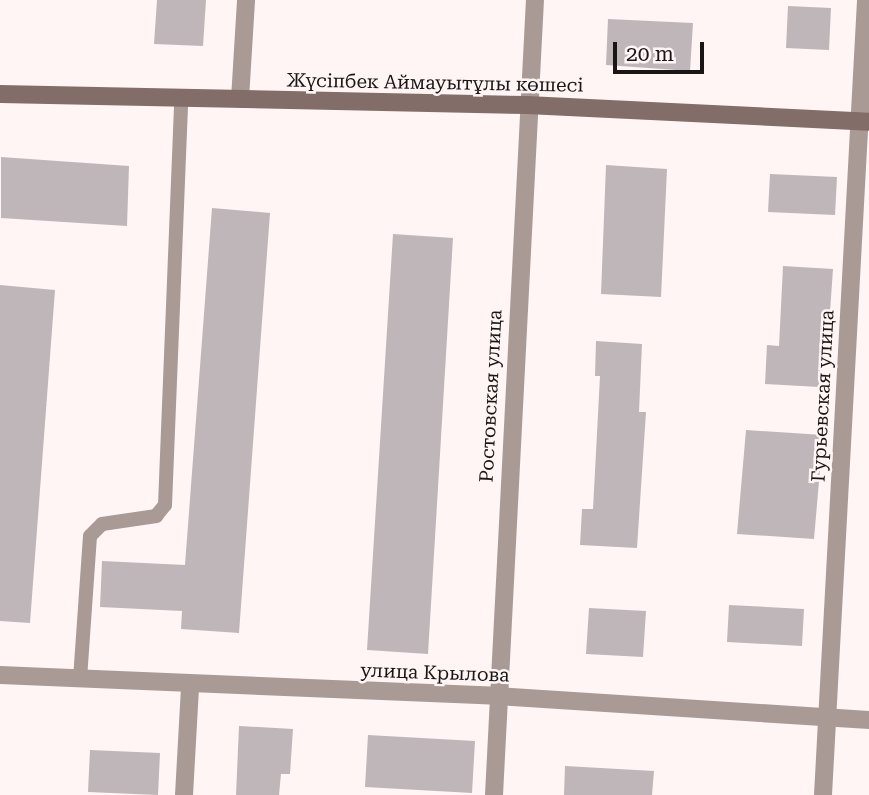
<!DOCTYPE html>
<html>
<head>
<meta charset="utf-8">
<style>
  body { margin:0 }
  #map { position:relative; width:869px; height:795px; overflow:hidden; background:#fff5f5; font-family:"Roboto Serif",serif }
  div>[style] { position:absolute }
  .building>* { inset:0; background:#bfb6b9 }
  .lane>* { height:14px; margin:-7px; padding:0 7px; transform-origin:7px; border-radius:7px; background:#a99a96 }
  .street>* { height:18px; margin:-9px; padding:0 9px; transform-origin:9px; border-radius:9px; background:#a99a96 }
  .secondary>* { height:18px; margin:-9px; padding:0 9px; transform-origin:9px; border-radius:9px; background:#826d68 }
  span { translate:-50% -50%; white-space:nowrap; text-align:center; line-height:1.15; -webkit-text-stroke:5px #fff5f5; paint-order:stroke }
  .street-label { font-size:19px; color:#1a1616 }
  .scale { position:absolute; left:613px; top:42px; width:91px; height:32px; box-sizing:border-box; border:4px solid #1a1616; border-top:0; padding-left:9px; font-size:21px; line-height:24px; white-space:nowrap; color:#1a1616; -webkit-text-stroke:5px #fff5f5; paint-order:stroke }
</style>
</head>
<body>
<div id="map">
  <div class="building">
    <div style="clip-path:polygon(157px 0,206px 0,203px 46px,154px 44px)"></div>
    <div style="clip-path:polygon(788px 6px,831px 8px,829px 50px,786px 48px)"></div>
    <div style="clip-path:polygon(608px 19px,693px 23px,690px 71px,606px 65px)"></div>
    <div style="clip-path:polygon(1px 157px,129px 166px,127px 226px,1px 218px)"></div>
    <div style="clip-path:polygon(606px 165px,667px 169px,661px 297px,601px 294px)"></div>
    <div style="clip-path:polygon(770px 174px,837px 177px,835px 215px,768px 212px)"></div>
    <div style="clip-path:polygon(212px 208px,270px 213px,239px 633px,181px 629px,182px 611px,100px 607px,102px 561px,185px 565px)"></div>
    <div style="clip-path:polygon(393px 234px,453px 238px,428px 654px,367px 650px)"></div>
    <div style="clip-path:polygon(783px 266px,833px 269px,830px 312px,824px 312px,819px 387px,765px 384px,767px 345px,779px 346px)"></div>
    <div style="clip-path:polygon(0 285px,55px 290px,30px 623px,0 621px)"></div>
    <div style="clip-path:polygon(596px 341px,642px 344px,639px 412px,646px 412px,637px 548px,580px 545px,582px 509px,593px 509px,600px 376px,595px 376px)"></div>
    <div style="clip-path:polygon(746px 430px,823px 435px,814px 539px,737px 534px)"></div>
    <div style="clip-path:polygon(729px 605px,804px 609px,802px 646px,727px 642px)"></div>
    <div style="clip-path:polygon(589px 608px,646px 611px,643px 657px,586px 654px)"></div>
    <div style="clip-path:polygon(239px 726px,293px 729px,290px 774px,281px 774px,279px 795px,236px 795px)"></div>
    <div style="clip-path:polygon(368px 735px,475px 741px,472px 793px,365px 787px)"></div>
    <div style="clip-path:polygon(90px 750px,160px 753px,158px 795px,88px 792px)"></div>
    <div style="clip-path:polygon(565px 766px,654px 771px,652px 795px,564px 795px)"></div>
  </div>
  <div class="lane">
    <div style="left:80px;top:679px;width:143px;rotate:-86deg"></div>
    <div style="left:90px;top:536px;width:17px;rotate:-45deg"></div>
    <div style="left:102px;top:524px;width:55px;rotate:-8.4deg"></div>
    <div style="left:156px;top:516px;width:14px;rotate:-51deg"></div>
    <div style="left:165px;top:505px;width:407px;rotate:-87.7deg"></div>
  </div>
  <div class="street">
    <div style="left:240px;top:99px;width:99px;rotate:-86.5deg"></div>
    <div style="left:0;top:675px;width:497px;rotate:2.4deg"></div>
    <div style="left:497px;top:696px;width:373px;rotate:3.7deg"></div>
    <div style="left:184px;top:795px;width:109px;rotate:-86.8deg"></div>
    <div style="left:494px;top:795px;width:796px;rotate:-87.05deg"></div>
    <div style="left:823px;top:795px;width:796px;rotate:-86.9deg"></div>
  </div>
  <div class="secondary">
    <div style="left:0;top:94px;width:527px;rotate:1.2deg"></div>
    <div style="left:527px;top:105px;width:342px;rotate:2.8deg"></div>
  </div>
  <div class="street-label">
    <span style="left:435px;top:83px;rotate:1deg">Жүсіпбек Аймауытұлы көшесі</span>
    <span style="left:491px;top:396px;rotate:-87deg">Ростовская улица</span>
    <span style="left:823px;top:396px;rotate:-87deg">Гурьевская улица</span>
    <span style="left:435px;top:673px;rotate:2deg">улица Крылова</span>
  </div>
  <div class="scale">20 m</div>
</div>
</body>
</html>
